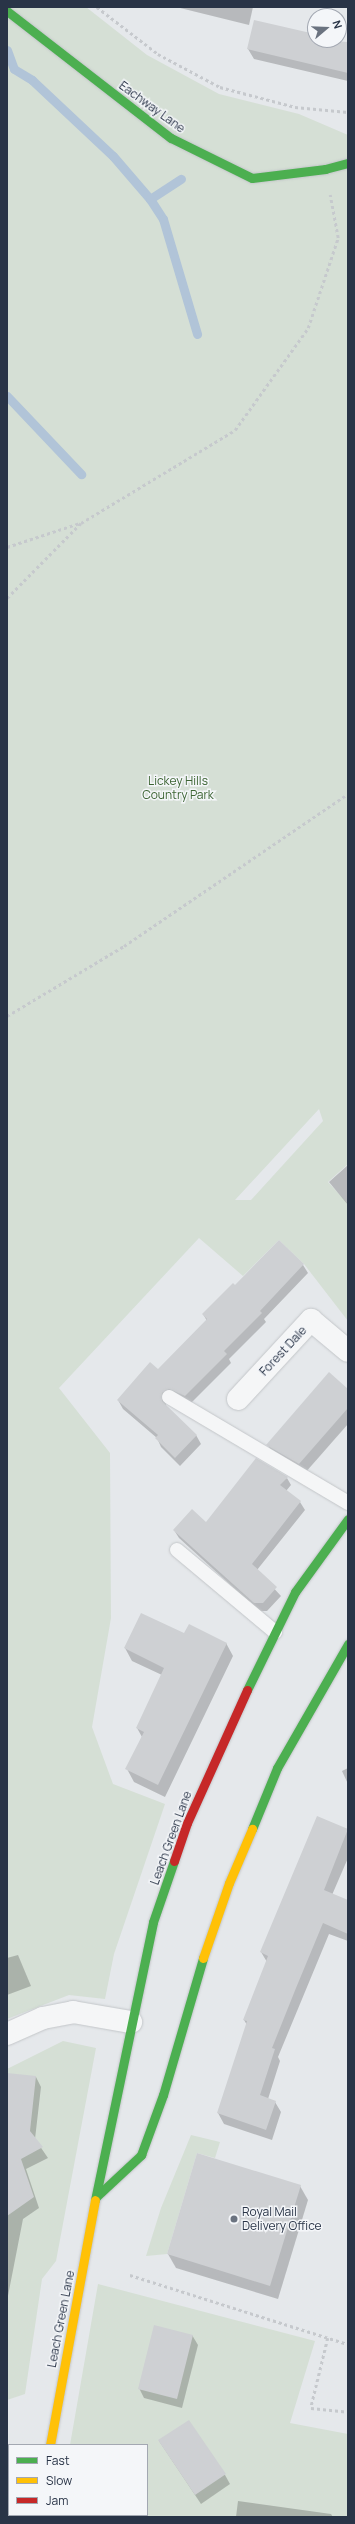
<!DOCTYPE html>
<html>
<head>
<meta charset="utf-8">
<style>
  body { margin:0 }
  #map { position:relative; width:355px; height:2524px; overflow:hidden; background:#e5e8eb; font-family:Manrope,sans-serif }
  div>[style] { position:absolute }
  .green>* { inset:0; background:#d5dfd5 }
  .shadow>* { inset:0; background:#0003 }
  .stream>* { height:9px; margin:-4.5px; padding:0 4.5px; transform-origin:4.5px; border-radius:4.5px; background:#b1c4d8 }
  .building>* { inset:0; background:#ced0d3 }
  .path>* { height:2.5px; margin-top:-1.25px; transform-origin:0; background:repeating-linear-gradient(90deg,#c6c9cd 0 3px,transparent 0 6px) }
  .roads { filter:drop-shadow(0 0 1px #c3c6c9) drop-shadow(0 0 1px #c3c6c9) }
  .lane>* { height:14px; margin:-7px; padding:0 7px; transform-origin:7px; border-radius:7px; background:#f5f6f7 }
  .street>* { height:22px; margin:-11px; padding:0 11px; transform-origin:11px; border-radius:11px; background:#f5f6f7 }
  .fast>* { height:9px; margin:-4.5px; padding:0 4.5px; transform-origin:4.5px; border-radius:4.5px; background:#4caf50 }
  .slow>* { height:9px; margin:-4.5px; padding:0 4.5px; transform-origin:4.5px; border-radius:4.5px; background:#ffc107 }
  .jam>* { height:9px; margin:-4.5px; padding:0 4.5px; transform-origin:4.5px; border-radius:4.5px; background:#c62828 }
  .dots>* { width:11px; height:11px; translate:-50% -50%; box-sizing:border-box; border:2px solid #f4f6f9; border-radius:50% }
  span { translate:-50% -50%; white-space:nowrap; text-align:center; line-height:1.15; -webkit-text-stroke:3px #f4f6f9; paint-order:stroke }
  .street-label { font-size:12px; color:#293447 }
  .park-label { font-size:12px; color:#3d6534 }
  .poi-label { font-size:12px; color:#293447 }
  .left { translate:0 -50%; text-align:left }
  .frame { position:absolute; inset:0; border:8px solid #293447; pointer-events:none }
  .legend { position:absolute; left:8px; top:2444px; width:140px; height:72px; box-sizing:border-box; background:#f4f6f9; border:1px solid #a3a8b2; margin:0; padding:5px 7px; list-style:none; font-size:12px; color:#293447 }
  .legend li { display:flex; align-items:center; gap:8px; height:20px }
  .legend b { width:20px; border:1px solid #a3a8b2 }
  .north { position:absolute; left:307px; top:8px; width:40px; height:40px; box-sizing:border-box; background:#f4f6f9; border:1px solid #a3a8b2; border-radius:50%; rotate:71deg; font-size:11px; font-weight:700; line-height:16px; text-align:center; color:#293447 }
  .north::after { content:''; display:block; margin:auto; width:14px; height:18px; background:#6b7380; clip-path:polygon(50% 0,100% 100%,50% 72%,0 100%) }
</style>
</head>
<body>
<div id="map">
  <div class="green">
    <div style="clip-path:polygon(evenodd,7px 7px,86px 7px,147px 55px,219px 94px,299px 114px,348px 135px,348px 1164px,328px 1182px,348px 1204px,348px 1321px,304px 1264px,279px 1240px,243px 1276px,199px 1238px,59px 1388px,110px 1453px,111px 1618px,92px 1727px,113px 1784px,165px 1804px,114px 1954px,105px 1999px,69px 1995px,7px 2019px,7px 7px,319px 1109px,323px 1121px,251px 1200px,235px 1200px,319px 1109px)"></div>
    <div style="clip-path:polygon(63px 2041px,96px 2048px,56px 2261px,42px 2279px,25px 2394px,7px 2400px,7px 2069px)"></div>
    <div style="clip-path:polygon(191px 2135px,220px 2142px,215px 2158px,197px 2153px,167px 2254px,146px 2256px,161px 2208px)"></div>
    <div style="clip-path:polygon(98px 2284px,315px 2341px,290px 2423px,348px 2434px,348px 2517px,57px 2517px,147px 2515px,147px 2445px,70px 2445px)"></div>
  </div>
  <div class="shadow">
    <div style="clip-path:polygon(176px 7px,253px 7px,249px 25px)"></div>
    <div style="clip-path:polygon(315px 35px,315px 40px,348px 43px,348px 81px,254px 59px,248px 49px)"></div>
    <div style="clip-path:polygon(348px 1165px,348px 1205px,329px 1182px)"></div>
    <div style="clip-path:polygon(279px 1241px,303px 1265px,308px 1273px,264px 1319px,266px 1322px,229px 1359px,231px 1363px,190px 1404px,166px 1402px,166px 1407px,196px 1435px,201px 1444px,180px 1466px,161px 1447px,157px 1438px,123px 1409px,118px 1400px,158px 1371px,207px 1321px,203px 1314px,235px 1286px)"></div>
    <div style="clip-path:polygon(348px 1390px,348px 1424px,305px 1473px,273px 1455px,268px 1445px)"></div>
    <div style="clip-path:polygon(287px 1478px,291px 1485px,286px 1491px,300px 1502px,305px 1510px,257px 1570px,281px 1596px,267px 1611px,259px 1611px,179px 1538px,174px 1530px,206px 1524px)"></div>
    <div style="clip-path:polygon(184px 1635px,226px 1643px,233px 1656px,165px 1797px,134px 1782px,127px 1769px,142px 1737px,137px 1728px,162px 1675px,132px 1661px,125px 1648px)"></div>
    <div style="clip-path:polygon(348px 1768px,348px 1784px,342px 1771px)"></div>
    <div style="clip-path:polygon(317px 1818px,348px 1831px,348px 1858px,332px 1895px,348px 1902px,348px 1941px,329px 1934px,278px 2057px,280px 2061px,268px 2099px,275px 2102px,281px 2112px,272px 2140px,224px 2124px,218px 2113px,247px 2025px,244px 2020px,267px 1962px,261px 1952px)"></div>
    <div style="clip-path:polygon(18px 1955px,31px 1986px,7px 1995px,7px 1958px)"></div>
    <div style="clip-path:polygon(7px 2074px,36px 2077px,41px 2087px,35px 2139px,48px 2158px,26px 2169px,39px 2208px,23px 2219px,7px 2301px)"></div>
    <div style="clip-path:polygon(300px 2186px,308px 2200px,278px 2299px,176px 2268px,168px 2254px)"></div>
    <div style="clip-path:polygon(192px 2335px,198px 2345px,182px 2408px,144px 2398px,139px 2388px)"></div>
    <div style="clip-path:polygon(159px 2441px,225px 2475px,230px 2484px,201px 2504px)"></div>
    <div style="clip-path:polygon(238px 2501px,331px 2514px,333px 2517px,236px 2517px)"></div>
  </div>
  <div class="stream">
    <div style="left:7px;top:50px;width:20px;rotate:70deg"></div>
    <div style="left:14px;top:69px;width:21px;rotate:31deg"></div>
    <div style="left:32px;top:80px;width:111px;rotate:43.2deg"></div>
    <div style="left:113px;top:156px;width:57px;rotate:49.3deg"></div>
    <div style="left:150px;top:199px;width:24px;rotate:57deg"></div>
    <div style="left:163px;top:219px;width:120px;rotate:73.5deg"></div>
    <div style="left:150px;top:199px;width:37px;rotate:-33deg"></div>
    <div style="left:7px;top:396px;width:108px;rotate:46.5deg"></div>
  </div>
  <div class="building">
    <div style="clip-path:polygon(254px 20px,315px 34px,315px 40px,348px 42px,348px 73px,247px 49px)"></div>
    <div style="clip-path:polygon(279px 1240px,304px 1264px,260px 1311px,262px 1313px,224px 1351px,227px 1354px,185px 1396px,169px 1389px,162px 1393px,162px 1401px,197px 1435px,175px 1458px,155px 1438px,158px 1435px,117px 1400px,150px 1362px,158px 1369px,207px 1319px,202px 1314px,233px 1283px,235px 1285px)"></div>
    <div style="clip-path:polygon(329px 1372px,348px 1389px,348px 1408px,299px 1464px,266px 1445px)"></div>
    <div style="clip-path:polygon(256px 1458px,288px 1477px,280px 1485px,301px 1501px,252px 1564px,277px 1587px,263px 1603px,254px 1603px,173px 1530px,192px 1509px,206px 1522px)"></div>
    <div style="clip-path:polygon(141px 1613px,184px 1633px,189px 1624px,227px 1643px,158px 1785px,125px 1769px,144px 1732px,136px 1728px,164px 1668px,124px 1648px)"></div>
    <div style="clip-path:polygon(317px 1816px,348px 1829px,324px 1890px,348px 1900px,348px 1934px,323px 1923px,296px 1988px,272px 2048px,275px 2049px,260px 2095px,276px 2101px,266px 2130px,217px 2113px,247px 2021px,243px 2020px,268px 1956px,260px 1952px)"></div>
    <div style="clip-path:polygon(7px 2073px,36px 2076px,30px 2131px,43px 2147px,21px 2159px,34px 2197px,7px 2216px)"></div>
    <div style="clip-path:polygon(197px 2153px,301px 2185px,270px 2286px,167px 2254px)"></div>
    <div style="clip-path:polygon(154px 2325px,193px 2335px,177px 2399px,138px 2389px)"></div>
    <div style="clip-path:polygon(189px 2420px,226px 2474px,195px 2495px,158px 2440px)"></div>
  </div>
  <div class="path">
    <div style="left:97px;top:7px;width:77px;rotate:37.6deg"></div>
    <div style="left:158px;top:54px;width:70px;rotate:28deg"></div>
    <div style="left:220px;top:87px;width:78px;rotate:14.9deg"></div>
    <div style="left:295px;top:107px;width:53px;rotate:5.4deg"></div>
    <div style="left:7px;top:547px;width:77px;rotate:-18.2deg"></div>
    <div style="left:7px;top:598px;width:105px;rotate:-45.4deg"></div>
    <div style="left:81px;top:523px;width:180px;rotate:-31.1deg"></div>
    <div style="left:235px;top:430px;width:125px;rotate:-54.4deg"></div>
    <div style="left:308px;top:328px;width:95px;rotate:-71.6deg"></div>
    <div style="left:338px;top:238px;width:44px;rotate:-100.5deg"></div>
    <div style="left:7px;top:1016px;width:136px;rotate:-30.9deg"></div>
    <div style="left:124px;top:946px;width:271px;rotate:-34.2deg"></div>
    <div style="left:130px;top:2275px;width:229px;rotate:17.6deg"></div>
    <div style="left:328px;top:2338px;width:72px;rotate:103.7deg"></div>
    <div style="left:311px;top:2408px;width:37px;rotate:6deg"></div>
  </div>
  <div class="roads">
    <div class="lane">
      <div style="left:169px;top:1397px;width:208px;rotate:30.6deg"></div>
      <div style="left:177px;top:1550px;width:128px;rotate:39.9deg"></div>
    </div>
    <div class="street">
      <div style="left:238px;top:1399px;width:108px;rotate:-47.3deg"></div>
      <div style="left:311px;top:1320px;width:48px;rotate:40deg"></div>
      <div style="left:7px;top:2034px;width:39px;rotate:-24deg"></div>
      <div style="left:43px;top:2018px;width:31px;rotate:-11deg"></div>
      <div style="left:73px;top:2012px;width:59px;rotate:9.8deg"></div>
    </div>
    <div class="fast">
      <div style="left:7px;top:11px;width:207px;rotate:37.8deg"></div>
      <div style="left:171px;top:138px;width:90px;rotate:26.3deg"></div>
      <div style="left:252px;top:178px;width:74px;rotate:-7deg"></div>
      <div style="left:325px;top:169px;width:24px;rotate:-15deg"></div>
      <div style="left:247px;top:1690px;width:109px;rotate:-63.9deg"></div>
      <div style="left:295px;top:1592px;width:90px;rotate:-54deg"></div>
      <div style="left:252px;top:1829px;width:66px;rotate:-67.7deg"></div>
      <div style="left:277px;top:1768px;width:143px;rotate:-60.2deg"></div>
      <div style="left:96px;top:2197px;width:62px;rotate:-43deg"></div>
      <div style="left:141px;top:2155px;width:64px;rotate:-69.9deg"></div>
      <div style="left:163px;top:2095px;width:143px;rotate:-73.7deg"></div>
      <div style="left:95px;top:2200px;width:284px;rotate:-78.2deg"></div>
      <div style="left:153px;top:1922px;width:65px;rotate:-71deg"></div>
      <div style="left:36px;top:2517px;width:2px;rotate:-63deg"></div>
    </div>
    <div class="slow">
      <div style="left:203px;top:1958px;width:79px;rotate:-70.9deg"></div>
      <div style="left:229px;top:1883px;width:59px;rotate:-66.9deg"></div>
      <div style="left:50px;top:2445px;width:249px;rotate:-79.6deg"></div>
    </div>
    <div class="jam">
      <div style="left:174px;top:1861px;width:40px;rotate:-71.1deg"></div>
      <div style="left:187px;top:1823px;width:146px;rotate:-65.7deg"></div>
    </div>
  </div>
  <div class="dots">
    <div style="left:234px;top:2219px;background:#6b7380"></div>
  </div>
  <div class="street-label">
    <span style="left:152px;top:107px;rotate:36deg">Eachway Lane</span>
    <span style="left:283px;top:1351px;rotate:-47deg">Forest Dale</span>
    <span style="left:171px;top:1838px;rotate:-70deg">Leach Green Lane</span>
    <span style="left:61px;top:2319px;rotate:-79deg">Leach Green Lane</span>
  </div>
  <div class="park-label">
    <span style="left:178px;top:788px">Lickey Hills<br>Country Park</span>
  </div>
  <div class="poi-label">
    <span class="left" style="left:242px;top:2219px">Royal Mail<br>Delivery Office</span>
  </div>
  <div class="frame"></div>
  <ul class="legend">
  <li><b style="height:5px;background:#4caf50"></b>Fast</li>
  <li><b style="height:5px;background:#ffc107"></b>Slow</li>
  <li><b style="height:5px;background:#c62828"></b>Jam</li>
  </ul>
  <div class="north">N</div>
</div>
</body>
</html>
